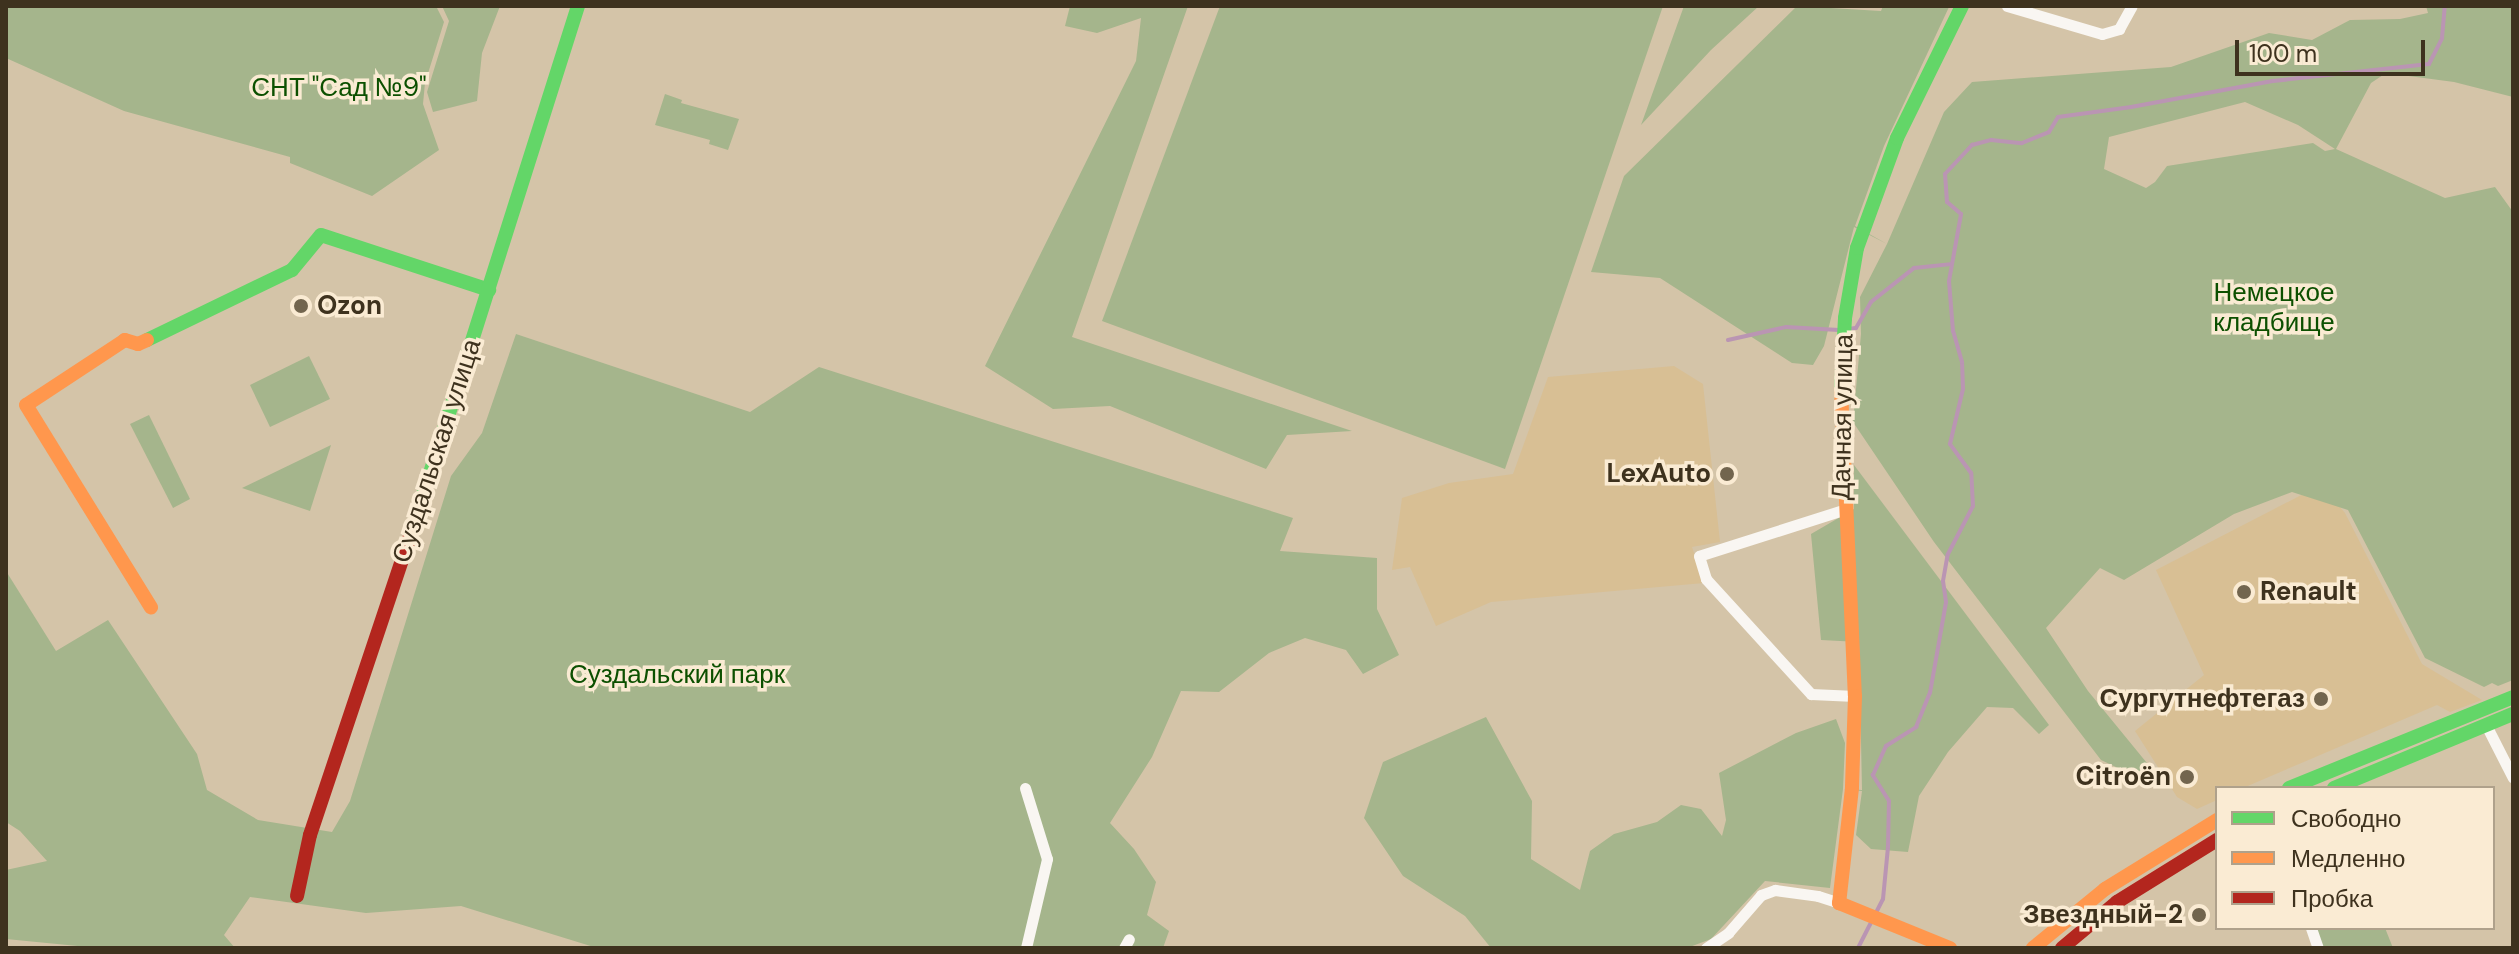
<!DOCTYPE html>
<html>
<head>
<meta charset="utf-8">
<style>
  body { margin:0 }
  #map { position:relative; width:2519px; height:954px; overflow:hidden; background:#d4c4a8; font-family:"DM Sans",sans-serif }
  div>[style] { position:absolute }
  .built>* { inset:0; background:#d8bf94 }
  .green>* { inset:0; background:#a5b58c }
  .stream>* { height:4px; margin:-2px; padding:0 2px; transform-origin:2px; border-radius:2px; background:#ba95b3 }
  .street>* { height:11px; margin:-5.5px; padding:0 5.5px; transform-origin:5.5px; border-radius:5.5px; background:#f9f6f2 }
  .fast>* { height:14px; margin:-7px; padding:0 7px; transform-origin:7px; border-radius:7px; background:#63d668 }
  .slow>* { height:14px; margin:-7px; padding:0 7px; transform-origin:7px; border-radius:7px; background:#ff974d }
  .jam>* { height:14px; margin:-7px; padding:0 7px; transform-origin:7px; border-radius:7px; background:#b3261e }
  .dots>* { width:22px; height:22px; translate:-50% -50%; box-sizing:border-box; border:4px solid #faebd3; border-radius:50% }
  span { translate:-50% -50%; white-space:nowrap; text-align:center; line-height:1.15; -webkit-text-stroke:7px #faebd3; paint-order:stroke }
  .park-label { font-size:26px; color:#0c5000 }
  .poi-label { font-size:26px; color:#3e321e; font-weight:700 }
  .left { translate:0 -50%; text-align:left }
  .right { translate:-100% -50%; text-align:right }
  .street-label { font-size:26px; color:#3e321e }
  .frame { position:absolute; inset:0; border:8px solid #3e321e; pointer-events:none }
  .legend { position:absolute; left:2215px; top:786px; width:280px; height:144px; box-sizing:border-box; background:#faebd3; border:2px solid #afa18b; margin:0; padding:10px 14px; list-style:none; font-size:24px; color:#3e321e }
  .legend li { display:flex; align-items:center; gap:16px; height:40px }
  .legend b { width:40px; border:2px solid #afa18b }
  .scale { position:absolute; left:2235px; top:40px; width:190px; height:36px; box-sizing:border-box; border:4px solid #3e321e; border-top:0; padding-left:10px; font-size:24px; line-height:28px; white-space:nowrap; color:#3e321e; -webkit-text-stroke:6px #faebd3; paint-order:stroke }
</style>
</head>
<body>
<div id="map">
  <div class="built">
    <div style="clip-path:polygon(1674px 366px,1703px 384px,1720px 542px,1692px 547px,1704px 583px,1491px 602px,1436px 626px,1410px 567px,1392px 570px,1402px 498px,1449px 483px,1513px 474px,1548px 377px)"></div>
    <div style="clip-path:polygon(2309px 491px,2335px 501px,2345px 513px,2422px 664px,2482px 700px,2450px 712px,2437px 705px,2243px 788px,2217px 788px,2217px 800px,2197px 809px,2177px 797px,2135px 731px,2204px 675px,2156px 570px)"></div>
  </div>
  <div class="green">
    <div style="clip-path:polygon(6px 6px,436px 6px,444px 22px,425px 83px,423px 104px,439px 150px,372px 196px,290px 163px,290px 157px,124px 111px,6px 58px)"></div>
    <div style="clip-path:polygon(442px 6px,500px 6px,482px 53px,477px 101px,433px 112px,427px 92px,449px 21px)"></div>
    <div style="clip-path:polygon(1070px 6px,1188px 6px,1072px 337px,1352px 431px,1287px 435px,1266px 469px,1110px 406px,1053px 409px,985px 366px,1136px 61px,1141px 18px,1097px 33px,1065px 26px)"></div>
    <div style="clip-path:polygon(1220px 6px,1663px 6px,1505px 469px,1102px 321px)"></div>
    <div style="clip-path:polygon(1684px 6px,1759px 6px,1711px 50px,1641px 125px)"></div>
    <div style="clip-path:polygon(evenodd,1797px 6px,1881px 11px,1883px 6px,1949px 7px,1884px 146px,1855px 226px,1887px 244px,1944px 112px,1972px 82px,2171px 67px,2269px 33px,2312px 40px,2350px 20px,2400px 19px,2428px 13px,2426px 6px,2513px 6px,2513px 97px,2454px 82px,2386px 73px,2371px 83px,2336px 149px,2445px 198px,2495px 187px,2513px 212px,2513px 680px,2498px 686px,2492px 683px,2484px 687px,2425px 658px,2348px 510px,2292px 492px,2234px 514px,2124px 580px,2100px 568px,2046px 628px,2088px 691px,2151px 768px,2135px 776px,2101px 760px,1934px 542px,1853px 422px,1861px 334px,1860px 297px,1887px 244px,1854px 227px,1824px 346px,1813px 365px,1792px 363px,1660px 278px,1591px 272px,1624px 176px,1797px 6px,2245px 102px,2298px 125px,2335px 149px,2325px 151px,2313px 143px,2167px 166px,2155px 182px,2146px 188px,2104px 169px,2109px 137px,2245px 102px)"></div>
    <div style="clip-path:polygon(665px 94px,682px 100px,681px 103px,739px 119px,728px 150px,709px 144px,710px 140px,655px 125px)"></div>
    <div style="clip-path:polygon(516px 334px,750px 412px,819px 367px,1293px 518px,1280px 551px,1377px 558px,1377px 609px,1399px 655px,1363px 674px,1346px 650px,1305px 638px,1269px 653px,1219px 692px,1181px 691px,1152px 757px,1110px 823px,1134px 849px,1156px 882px,1147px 915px,1169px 931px,1163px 948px,597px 948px,461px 906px,366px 913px,250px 897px,224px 935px,235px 948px,98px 948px,6px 939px,6px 870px,47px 861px,20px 831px,6px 822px,6px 571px,56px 651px,108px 620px,197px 754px,207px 790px,258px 820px,332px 832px,350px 801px,451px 476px,482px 433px)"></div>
    <div style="clip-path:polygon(309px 356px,330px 399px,270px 427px,250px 385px)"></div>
    <div style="clip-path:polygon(149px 415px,190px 499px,173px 508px,130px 424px)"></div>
    <div style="clip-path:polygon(331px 445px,310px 511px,242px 488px)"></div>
    <div style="clip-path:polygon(1854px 465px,2049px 725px,2039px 734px,2013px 708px,1987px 707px,1948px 752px,1919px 796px,1908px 852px,1871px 849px,1856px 835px,1862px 791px,1843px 789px,1830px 888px,1765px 881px,1711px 939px,1687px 948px,1491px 948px,1465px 916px,1403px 876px,1364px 818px,1383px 762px,1486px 717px,1532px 801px,1531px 859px,1580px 890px,1590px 851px,1614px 834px,1657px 822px,1681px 805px,1701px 809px,1722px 836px,1726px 820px,1719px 773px,1796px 733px,1836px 719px,1845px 743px,1843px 789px,1862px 790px,1859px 642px,1821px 640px,1811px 534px,1854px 509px)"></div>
    <div style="clip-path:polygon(2310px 928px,2385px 928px,2393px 948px,2317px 948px)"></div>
  </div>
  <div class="stream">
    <div style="left:1848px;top:329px;width:8px;rotate:-7deg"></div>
    <div style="left:1856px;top:328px;width:30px;rotate:-60deg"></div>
    <div style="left:1871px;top:302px;width:55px;rotate:-38.3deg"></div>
    <div style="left:1914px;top:268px;width:37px;rotate:-6deg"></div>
    <div style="left:1728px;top:340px;width:59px;rotate:-12.6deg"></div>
    <div style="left:1786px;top:327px;width:53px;rotate:3.2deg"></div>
    <div style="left:1858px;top:948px;width:55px;rotate:-63deg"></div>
    <div style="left:1883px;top:899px;width:52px;rotate:-84.5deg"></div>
    <div style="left:1888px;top:847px;width:46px;rotate:-88.8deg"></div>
    <div style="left:1889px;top:801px;width:31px;rotate:-122deg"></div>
    <div style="left:1873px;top:775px;width:32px;rotate:-66deg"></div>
    <div style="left:1886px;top:746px;width:36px;rotate:-32deg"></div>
    <div style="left:1916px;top:727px;width:37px;rotate:-68deg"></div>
    <div style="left:1930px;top:693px;width:92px;rotate:-80deg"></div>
    <div style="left:1946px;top:602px;width:21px;rotate:-98deg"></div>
    <div style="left:1943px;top:581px;width:27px;rotate:-80deg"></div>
    <div style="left:1948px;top:554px;width:54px;rotate:-62.5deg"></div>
    <div style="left:1973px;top:506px;width:33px;rotate:-93deg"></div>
    <div style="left:1971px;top:473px;width:36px;rotate:-126deg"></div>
    <div style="left:1950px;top:444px;width:57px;rotate:-76.7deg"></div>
    <div style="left:1963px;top:389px;width:27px;rotate:-92deg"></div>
    <div style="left:1962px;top:362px;width:32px;rotate:-106deg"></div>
    <div style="left:1953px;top:331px;width:50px;rotate:-94.6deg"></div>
    <div style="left:1949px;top:281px;width:68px;rotate:-79.8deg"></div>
    <div style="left:1961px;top:214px;width:18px;rotate:-139deg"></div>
    <div style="left:1947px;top:202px;width:28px;rotate:-94deg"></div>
    <div style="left:1945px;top:174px;width:40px;rotate:-47deg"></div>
    <div style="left:1972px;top:145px;width:20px;rotate:-15deg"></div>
    <div style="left:1991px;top:140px;width:31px;rotate:6deg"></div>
    <div style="left:2022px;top:143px;width:29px;rotate:-22deg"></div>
    <div style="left:2049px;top:132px;width:17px;rotate:-59deg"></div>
    <div style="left:2058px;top:117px;width:74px;rotate:-7.8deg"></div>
    <div style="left:2131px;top:107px;width:144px;rotate:-10.4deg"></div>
    <div style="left:2273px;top:81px;width:157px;rotate:-6.2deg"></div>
    <div style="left:2429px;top:64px;width:29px;rotate:-63deg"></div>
    <div style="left:2442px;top:38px;width:32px;rotate:-85deg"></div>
  </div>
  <div class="street">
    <div style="left:2007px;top:6px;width:99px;rotate:16.4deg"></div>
    <div style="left:2102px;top:34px;width:18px;rotate:-16deg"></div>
    <div style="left:2119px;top:29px;width:26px;rotate:-61deg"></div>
    <div style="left:1846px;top:509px;width:154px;rotate:162.3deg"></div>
    <div style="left:1699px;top:556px;width:24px;rotate:73deg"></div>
    <div style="left:1706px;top:579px;width:156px;rotate:47.6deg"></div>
    <div style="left:1811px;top:694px;width:44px;rotate:2.6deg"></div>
    <div style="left:2486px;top:725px;width:59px;rotate:63deg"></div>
    <div style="left:1025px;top:788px;width:74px;rotate:72.8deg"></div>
    <div style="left:1047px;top:859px;width:91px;rotate:103.3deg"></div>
    <div style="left:2311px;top:928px;width:21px;rotate:71deg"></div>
    <div style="left:1124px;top:948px;width:10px;rotate:-61deg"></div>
    <div style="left:1706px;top:948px;width:27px;rotate:-34deg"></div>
    <div style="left:1728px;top:933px;width:50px;rotate:-49deg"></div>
    <div style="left:1761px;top:895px;width:15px;rotate:-20deg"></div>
    <div style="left:1775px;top:890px;width:43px;rotate:7.9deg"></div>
    <div style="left:1818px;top:896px;width:22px;rotate:18deg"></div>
  </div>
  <div class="fast">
    <div style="left:147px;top:340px;width:161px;rotate:-25.8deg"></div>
    <div style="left:292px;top:270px;width:45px;rotate:-50.4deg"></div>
    <div style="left:321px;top:235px;width:177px;rotate:18.1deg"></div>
    <div style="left:1841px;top:390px;width:72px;rotate:-86.8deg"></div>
    <div style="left:1845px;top:318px;width:71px;rotate:-80.3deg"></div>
    <div style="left:1857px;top:248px;width:117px;rotate:-70deg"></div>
    <div style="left:1897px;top:138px;width:147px;rotate:-63.8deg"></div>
    <div style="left:412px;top:530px;width:550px;rotate:-72.42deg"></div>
    <div style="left:2289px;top:788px;width:242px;rotate:-22.1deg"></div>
    <div style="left:2334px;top:788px;width:194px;rotate:-22.5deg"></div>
  </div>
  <div class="slow">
    <div style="left:147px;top:340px;width:10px;rotate:156deg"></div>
    <div style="left:138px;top:344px;width:14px;rotate:-163deg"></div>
    <div style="left:125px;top:340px;width:118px;rotate:146.7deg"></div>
    <div style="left:26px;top:405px;width:238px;rotate:58.3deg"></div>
    <div style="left:1841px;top:390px;width:306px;rotate:87.4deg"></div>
    <div style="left:1855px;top:696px;width:92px;rotate:91.9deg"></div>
    <div style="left:1852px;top:788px;width:116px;rotate:96.4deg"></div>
    <div style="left:1839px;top:903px;width:120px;rotate:22.1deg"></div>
    <div style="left:2033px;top:948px;width:93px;rotate:-39.3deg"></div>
    <div style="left:2105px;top:889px;width:132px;rotate:-31.6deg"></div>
  </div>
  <div class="jam">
    <div style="left:297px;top:896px;width:62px;rotate:-78deg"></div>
    <div style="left:310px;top:835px;width:322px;rotate:-71.5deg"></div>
    <div style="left:2062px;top:948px;width:72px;rotate:-39.9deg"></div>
    <div style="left:2117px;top:902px;width:118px;rotate:-31.8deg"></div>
  </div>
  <div class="dots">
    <div style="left:301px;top:306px;background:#72654e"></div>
    <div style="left:1727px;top:474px;background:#72654e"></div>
    <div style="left:2244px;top:592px;background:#72654e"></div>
    <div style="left:2321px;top:699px;background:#72654e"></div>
    <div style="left:2187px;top:777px;background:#72654e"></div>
    <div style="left:2199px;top:915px;background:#72654e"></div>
  </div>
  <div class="park-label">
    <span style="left:339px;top:88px">СНТ "Сад №9"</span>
    <span style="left:2274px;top:308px">Немецкое<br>кладбище</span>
    <span style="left:677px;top:675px">Суздальский парк</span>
  </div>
  <div class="poi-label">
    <span class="left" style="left:317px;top:306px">Ozon</span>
    <span class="right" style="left:1711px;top:474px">LexAuto</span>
    <span class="left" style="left:2260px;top:592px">Renault</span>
    <span class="right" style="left:2305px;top:699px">Сургутнефтегаз</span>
    <span class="right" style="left:2171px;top:777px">Citroën</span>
    <span class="right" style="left:2183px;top:915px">Звездный-2</span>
  </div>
  <div class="street-label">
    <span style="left:1843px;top:417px;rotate:-89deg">Дачная улица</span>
    <span style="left:437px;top:451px;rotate:-72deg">Суздальская улица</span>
  </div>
  <div class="frame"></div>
  <ul class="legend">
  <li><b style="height:10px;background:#63d668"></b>Свободно</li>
  <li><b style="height:10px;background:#ff974d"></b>Медленно</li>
  <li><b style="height:10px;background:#b3261e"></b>Пробка</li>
  </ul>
  <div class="scale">100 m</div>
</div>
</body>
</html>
